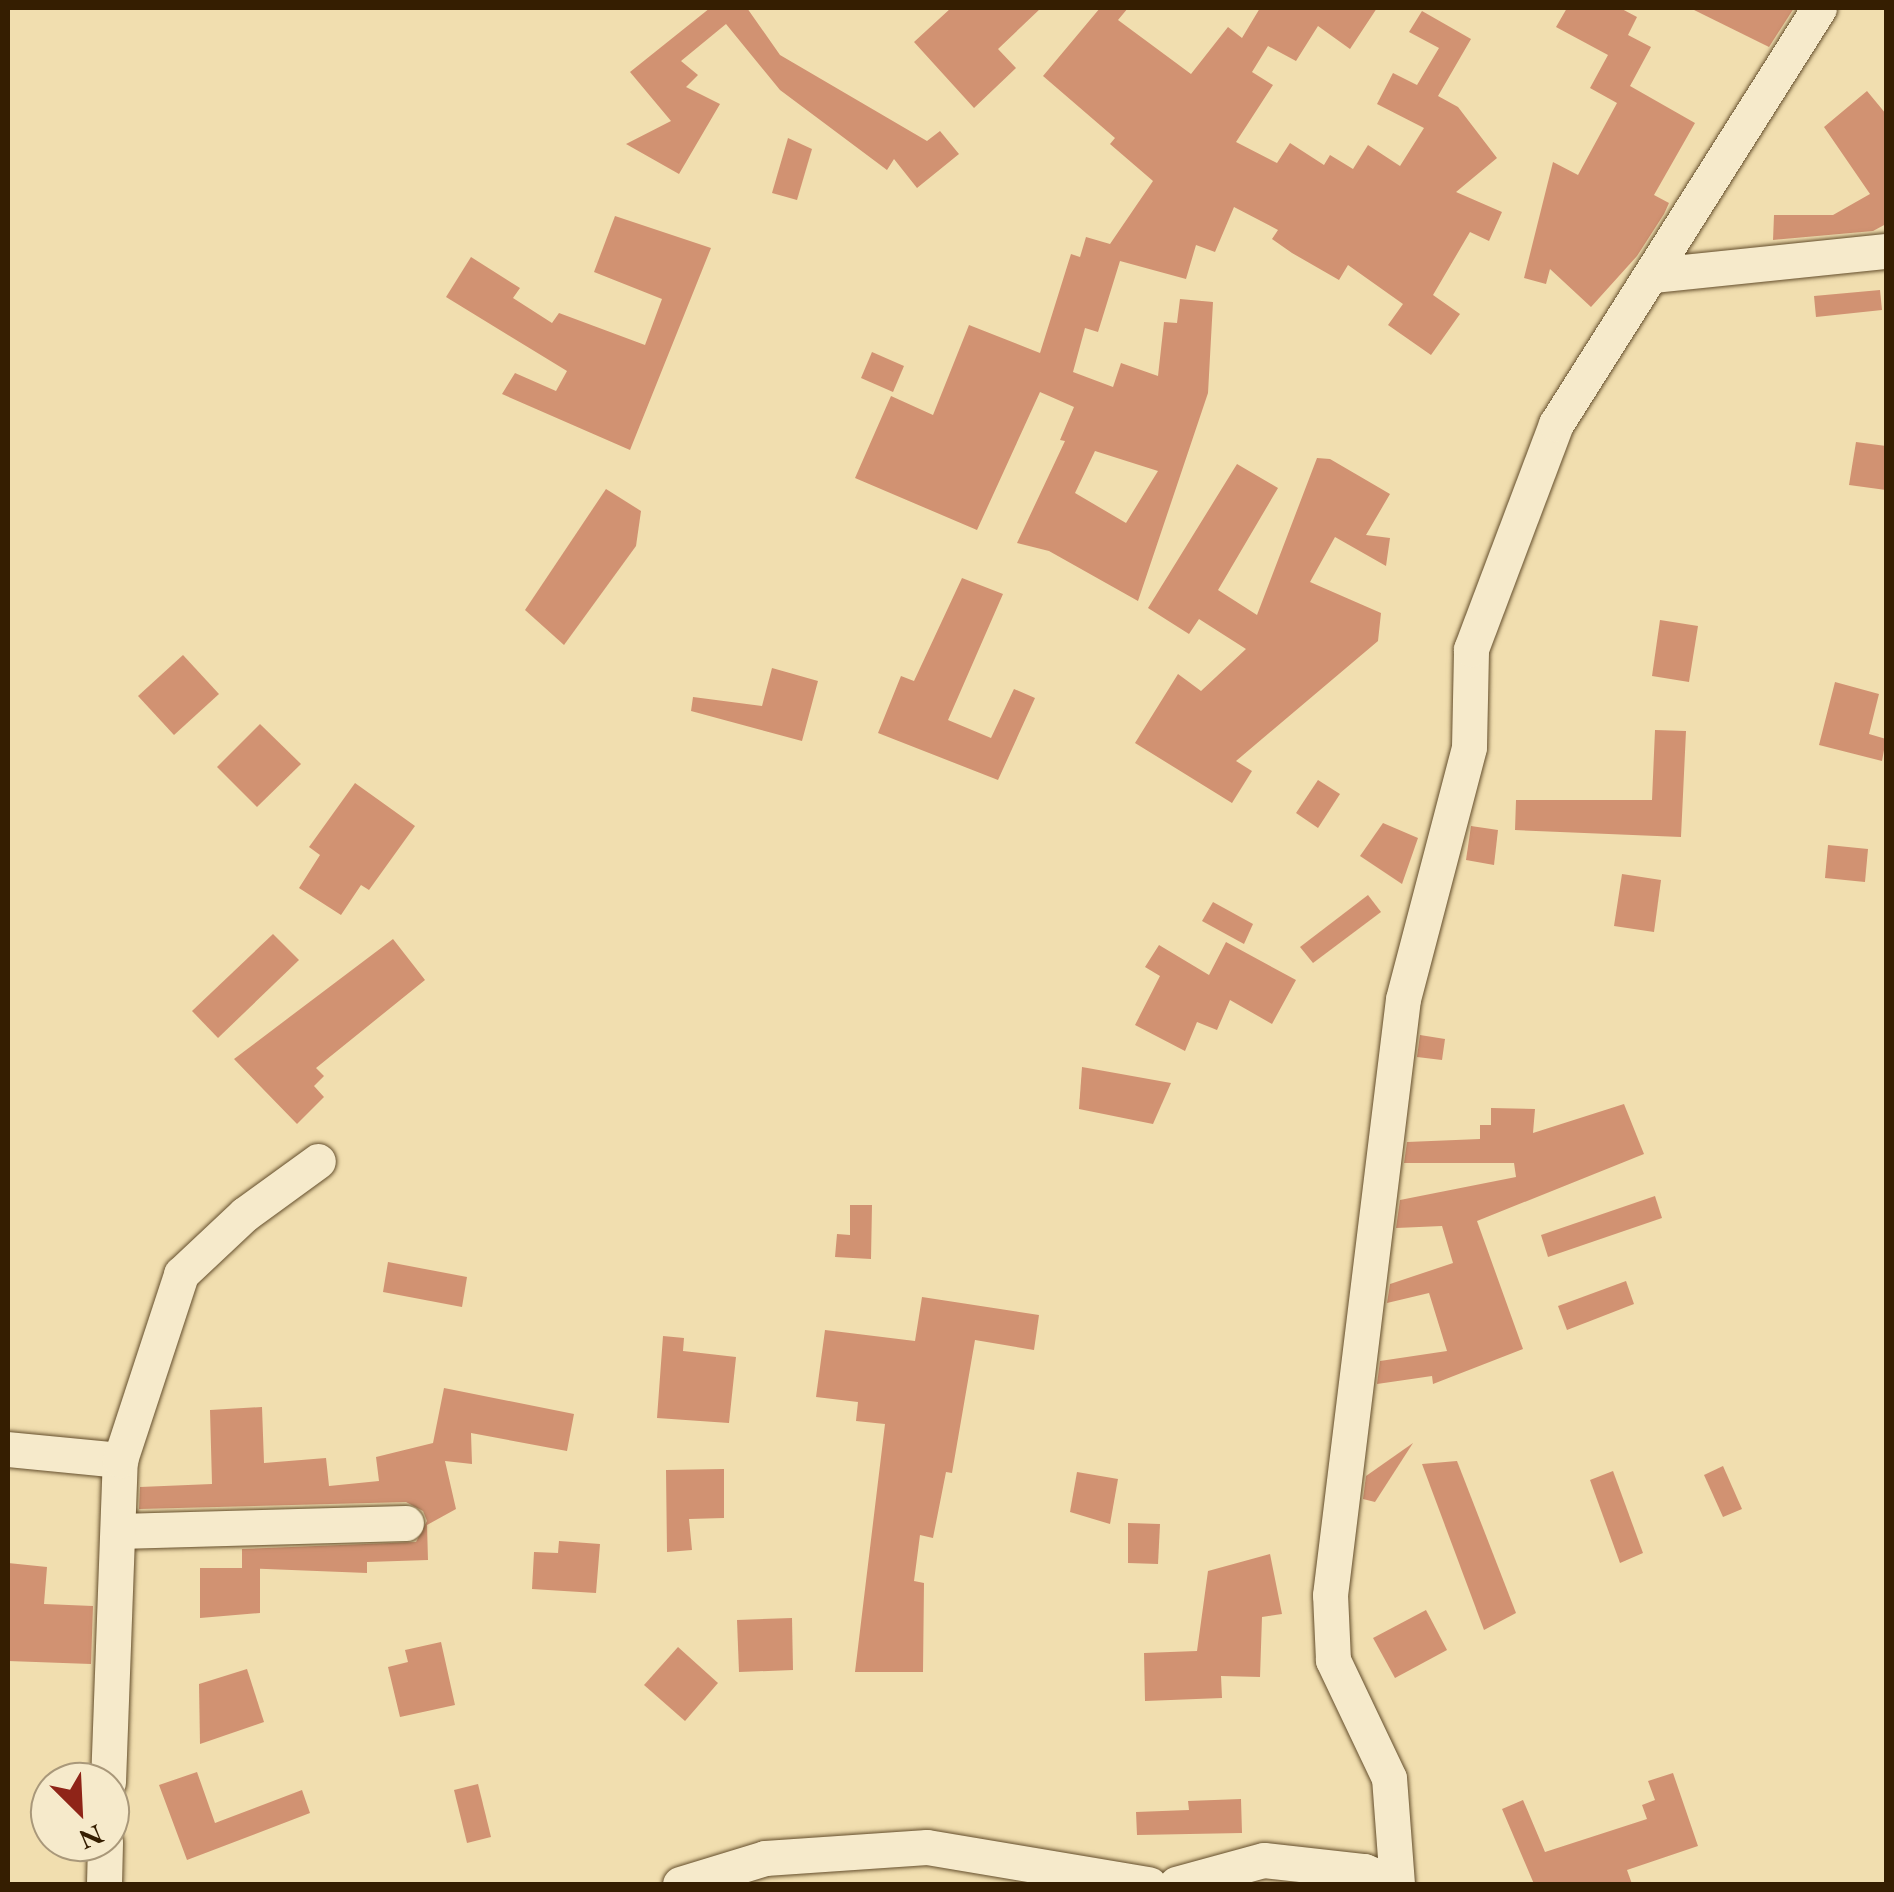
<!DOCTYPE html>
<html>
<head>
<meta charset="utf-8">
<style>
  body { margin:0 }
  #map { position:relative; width:1894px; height:1892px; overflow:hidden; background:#f1deaf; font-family:"EB Garamond",serif }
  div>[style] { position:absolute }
  .building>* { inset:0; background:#d19272 }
  .roads { filter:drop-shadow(0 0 2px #644e2c) drop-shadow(0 0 2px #644e2c) }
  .minor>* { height:35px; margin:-17.5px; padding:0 17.5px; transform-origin:17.5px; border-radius:17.5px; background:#f6eacb }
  span { translate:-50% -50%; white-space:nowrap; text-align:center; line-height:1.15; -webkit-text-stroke:8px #f6eacb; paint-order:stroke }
  .frame { position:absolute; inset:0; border:10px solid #351e01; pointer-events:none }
  .north { position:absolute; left:30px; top:1762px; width:100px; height:100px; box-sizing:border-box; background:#f6eacb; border:2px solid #a9987a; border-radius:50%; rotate:156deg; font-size:28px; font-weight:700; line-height:40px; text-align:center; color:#351e01 }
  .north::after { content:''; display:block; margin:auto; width:35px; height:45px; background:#8f2418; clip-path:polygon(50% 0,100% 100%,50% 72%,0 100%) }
</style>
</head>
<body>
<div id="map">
  <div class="building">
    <div style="clip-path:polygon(710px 8px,747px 8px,780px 55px,927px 141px,940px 131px,959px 154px,917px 188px,894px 159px,887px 170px,780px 90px,726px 24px,681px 61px,698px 75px,686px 87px,720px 104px,679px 174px,626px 144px,671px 121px,630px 72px)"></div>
    <div style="clip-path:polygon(951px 8px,1041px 8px,998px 49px,1016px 68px,974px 108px,914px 42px)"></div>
    <div style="clip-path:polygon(evenodd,1100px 8px,1128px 8px,1118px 20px,1191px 74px,1228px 27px,1242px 38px,1260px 8px,1377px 8px,1350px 49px,1318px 26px,1296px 61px,1268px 46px,1252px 72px,1273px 85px,1236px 142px,1277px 163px,1290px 143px,1324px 165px,1330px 155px,1353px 169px,1368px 145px,1400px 166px,1424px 128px,1377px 104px,1393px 73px,1417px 85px,1439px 48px,1409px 32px,1422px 11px,1471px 39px,1438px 96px,1458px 107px,1497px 158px,1456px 192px,1502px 212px,1489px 241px,1470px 232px,1433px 295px,1460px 314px,1431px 355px,1388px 325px,1403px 304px,1348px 265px,1339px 280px,1292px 253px,1272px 239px,1278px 230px,1234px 207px,1215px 252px,1196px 245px,1186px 279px,1120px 261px,1098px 332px,1085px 328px,1073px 372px,1113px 387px,1121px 363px,1158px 376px,1164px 322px,1177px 323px,1180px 299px,1213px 302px,1208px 393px,1138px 601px,1049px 551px,1017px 543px,1065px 441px,1060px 440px,1074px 407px,1040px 392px,977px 530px,855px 478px,891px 396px,933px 415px,969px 325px,1040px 353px,1071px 254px,1080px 257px,1086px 237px,1110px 244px,1153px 181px,1110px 144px,1115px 138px,1043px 76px,1100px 8px,1095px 451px,1158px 471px,1126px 523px,1075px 493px,1095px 451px)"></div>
    <div style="clip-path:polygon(1567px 8px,1620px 8px,1637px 17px,1628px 35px,1651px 47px,1630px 86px,1695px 123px,1654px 195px,1669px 203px,1664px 214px,1637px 256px,1591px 307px,1550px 269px,1546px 284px,1524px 278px,1553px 162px,1578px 175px,1617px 103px,1590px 88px,1608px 55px,1556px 27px)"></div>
    <div style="clip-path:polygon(1690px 8px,1794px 8px,1769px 47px)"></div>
    <div style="clip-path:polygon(1867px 91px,1886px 114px,1886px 224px,1873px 231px,1773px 240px,1774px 215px,1833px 215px,1870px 194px,1824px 127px)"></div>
    <div style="clip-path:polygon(788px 138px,812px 149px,797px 200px,772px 193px)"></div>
    <div style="clip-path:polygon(615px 216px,711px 248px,630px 450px,502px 394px,515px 373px,556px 391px,567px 371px,446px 297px,471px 257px,520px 288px,513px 298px,552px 323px,559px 313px,645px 345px,662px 299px,594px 272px)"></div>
    <div style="clip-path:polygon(1880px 290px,1882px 310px,1816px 317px,1814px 296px)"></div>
    <div style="clip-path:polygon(872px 352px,904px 366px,893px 392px,861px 378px)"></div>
    <div style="clip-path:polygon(1856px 442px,1886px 446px,1886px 490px,1849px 485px)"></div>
    <div style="clip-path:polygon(1317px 458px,1330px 459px,1390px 494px,1366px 535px,1390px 538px,1386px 566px,1335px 537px,1310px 582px,1381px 613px,1378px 641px,1236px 761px,1252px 771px,1232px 803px,1135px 743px,1178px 674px,1201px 691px,1246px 649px,1199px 619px,1189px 634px,1148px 608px,1237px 464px,1278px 488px,1218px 590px,1257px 615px)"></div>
    <div style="clip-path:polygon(606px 489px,641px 511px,636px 546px,564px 645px,525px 610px)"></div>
    <div style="clip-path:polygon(962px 578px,1003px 594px,948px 720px,991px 738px,1014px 689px,1035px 698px,998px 780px,878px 733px,901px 676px,914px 681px)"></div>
    <div style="clip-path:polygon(1660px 620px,1698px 626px,1689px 682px,1652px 676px)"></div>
    <div style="clip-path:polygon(183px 655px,219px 694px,174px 735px,138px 696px)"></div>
    <div style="clip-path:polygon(772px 668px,818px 681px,802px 741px,691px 711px,693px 697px,762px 706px)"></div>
    <div style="clip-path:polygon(1835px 682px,1879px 694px,1869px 734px,1886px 739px,1882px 761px,1819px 745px)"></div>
    <div style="clip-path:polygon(260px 724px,301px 764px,257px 807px,217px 767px)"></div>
    <div style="clip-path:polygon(1655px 730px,1686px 731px,1681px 837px,1515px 830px,1516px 800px,1652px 800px)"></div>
    <div style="clip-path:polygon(1318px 780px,1340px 794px,1318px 828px,1296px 813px)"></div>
    <div style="clip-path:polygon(355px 783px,415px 826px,369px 890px,361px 885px,341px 915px,299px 888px,320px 855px,309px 847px)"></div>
    <div style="clip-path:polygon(1383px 823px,1418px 838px,1402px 884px,1360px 856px)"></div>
    <div style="clip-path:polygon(1471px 826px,1498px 830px,1494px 865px,1466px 860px)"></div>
    <div style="clip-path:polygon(1828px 845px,1868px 849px,1865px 882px,1825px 878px)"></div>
    <div style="clip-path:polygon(1622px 874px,1661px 880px,1654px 932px,1614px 926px)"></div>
    <div style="clip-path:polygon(1368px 895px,1381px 912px,1313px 963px,1300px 947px)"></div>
    <div style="clip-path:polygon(1213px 902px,1253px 924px,1244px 944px,1202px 921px)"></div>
    <div style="clip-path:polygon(273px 934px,299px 960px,218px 1038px,192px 1011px)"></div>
    <div style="clip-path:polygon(393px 939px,425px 980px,316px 1068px,324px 1076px,314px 1086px,324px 1097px,297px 1124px,234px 1059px)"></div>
    <div style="clip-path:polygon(1226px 942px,1296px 980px,1272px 1024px,1230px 1000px,1217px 1030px,1197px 1022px,1185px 1051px,1135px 1025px,1160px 976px,1145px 967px,1159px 945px,1209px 975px)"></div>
    <div style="clip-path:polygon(1420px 1035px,1445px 1039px,1442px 1060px,1417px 1057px)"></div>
    <div style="clip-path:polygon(1082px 1067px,1171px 1083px,1153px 1124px,1079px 1109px)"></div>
    <div style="clip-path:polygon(1624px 1104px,1644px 1154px,1477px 1221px,1523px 1349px,1433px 1384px,1432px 1376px,1377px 1384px,1380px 1361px,1447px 1351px,1429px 1293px,1387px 1303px,1390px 1284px,1453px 1263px,1442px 1226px,1396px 1228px,1400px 1200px,1516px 1177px,1514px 1163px,1404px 1163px,1407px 1142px,1480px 1139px,1480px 1125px,1491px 1125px,1491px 1108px,1535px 1109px,1533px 1133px)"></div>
    <div style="clip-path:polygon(1655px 1196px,1662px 1218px,1548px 1257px,1541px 1235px)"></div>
    <div style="clip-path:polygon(850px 1205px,872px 1205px,871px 1259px,835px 1257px,837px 1234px,850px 1235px)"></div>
    <div style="clip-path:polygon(388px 1262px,467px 1277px,462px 1307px,383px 1292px)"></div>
    <div style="clip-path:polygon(1626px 1281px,1634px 1304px,1567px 1330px,1558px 1306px)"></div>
    <div style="clip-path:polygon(922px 1297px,1039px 1315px,1034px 1350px,975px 1340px,952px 1473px,946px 1472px,933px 1538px,920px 1535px,914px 1581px,924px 1583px,923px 1672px,855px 1672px,885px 1424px,856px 1421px,858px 1402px,816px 1397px,825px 1330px,915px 1341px)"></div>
    <div style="clip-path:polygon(663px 1336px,684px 1338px,683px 1351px,736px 1357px,729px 1423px,657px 1418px)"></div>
    <div style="clip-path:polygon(444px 1388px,574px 1414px,567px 1451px,471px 1433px,472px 1464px,445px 1461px,456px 1509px,427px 1525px,428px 1560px,367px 1562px,367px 1573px,242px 1568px,242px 1549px,416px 1542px,427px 1521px,423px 1511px,406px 1502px,139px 1509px,140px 1487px,212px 1484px,210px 1410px,262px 1407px,264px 1463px,326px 1458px,329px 1486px,379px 1481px,376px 1457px,433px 1443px)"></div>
    <div style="clip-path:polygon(1413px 1443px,1375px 1502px,1363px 1499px,1366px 1476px)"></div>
    <div style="clip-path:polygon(1457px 1461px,1516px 1613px,1484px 1630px,1422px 1464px)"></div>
    <div style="clip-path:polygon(1723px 1466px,1742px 1509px,1723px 1517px,1704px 1475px)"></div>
    <div style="clip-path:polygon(724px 1469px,724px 1518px,689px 1519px,692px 1550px,667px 1552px,666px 1470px)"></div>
    <div style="clip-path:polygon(1613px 1471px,1643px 1553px,1620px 1563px,1590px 1480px)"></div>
    <div style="clip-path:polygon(1077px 1472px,1118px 1479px,1110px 1524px,1070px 1512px)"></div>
    <div style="clip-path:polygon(1128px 1523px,1160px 1524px,1158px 1564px,1128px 1563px)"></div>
    <div style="clip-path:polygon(559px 1541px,600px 1544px,596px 1593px,532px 1589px,534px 1552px,558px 1553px)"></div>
    <div style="clip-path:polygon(1270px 1554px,1282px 1614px,1262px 1617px,1260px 1677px,1221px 1676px,1222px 1698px,1145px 1701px,1144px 1653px,1197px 1651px,1208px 1571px)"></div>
    <div style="clip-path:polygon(8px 1563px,47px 1567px,44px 1604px,93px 1606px,91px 1664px,8px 1661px)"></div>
    <div style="clip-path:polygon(200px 1568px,260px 1568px,260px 1613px,200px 1618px)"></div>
    <div style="clip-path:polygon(1426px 1610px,1447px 1650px,1395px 1678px,1373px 1638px)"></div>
    <div style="clip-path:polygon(792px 1618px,793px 1670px,739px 1672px,737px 1620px)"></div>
    <div style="clip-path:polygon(441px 1642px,455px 1705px,400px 1717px,388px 1667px,408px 1662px,405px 1650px)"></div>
    <div style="clip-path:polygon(678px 1647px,718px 1683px,685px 1721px,644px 1685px)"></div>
    <div style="clip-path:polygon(247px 1669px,264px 1722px,200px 1744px,199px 1684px)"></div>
    <div style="clip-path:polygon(197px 1772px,215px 1823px,302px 1790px,310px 1813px,187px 1860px,159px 1785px)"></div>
    <div style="clip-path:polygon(1673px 1773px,1698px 1846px,1627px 1870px,1632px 1884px,1534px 1884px,1502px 1809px,1523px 1800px,1545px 1852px,1647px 1819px,1642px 1805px,1655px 1800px,1648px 1781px)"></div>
    <div style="clip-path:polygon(478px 1784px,491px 1837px,467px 1843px,454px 1790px)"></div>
    <div style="clip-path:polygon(1241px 1799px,1242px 1833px,1137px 1835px,1136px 1812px,1189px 1810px,1188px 1801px)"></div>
  </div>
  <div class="roads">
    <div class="minor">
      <div style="left:1653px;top:275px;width:234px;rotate:-5.9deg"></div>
      <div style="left:8px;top:1449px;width:113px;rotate:5.6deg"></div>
      <div style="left:118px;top:1531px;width:288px;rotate:-1.6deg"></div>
      <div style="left:108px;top:1782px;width:322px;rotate:-87.9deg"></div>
      <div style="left:120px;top:1460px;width:196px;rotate:-71.8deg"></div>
      <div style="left:181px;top:1274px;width:88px;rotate:-43.2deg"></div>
      <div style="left:245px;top:1214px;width:90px;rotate:-36deg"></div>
      <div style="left:104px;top:1884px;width:42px;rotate:-88.6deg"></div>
      <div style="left:680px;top:1884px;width:89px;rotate:-17deg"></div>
      <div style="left:765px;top:1858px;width:162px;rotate:-3.9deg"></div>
      <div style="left:927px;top:1847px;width:225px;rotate:9.5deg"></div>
      <div style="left:1176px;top:1884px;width:91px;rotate:-15.3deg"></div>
      <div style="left:1264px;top:1860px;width:101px;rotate:6.3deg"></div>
      <div style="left:1364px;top:1871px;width:35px;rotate:22deg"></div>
      <div style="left:1397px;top:1884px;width:106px;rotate:-94.3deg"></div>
      <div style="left:1389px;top:1778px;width:131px;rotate:-115.4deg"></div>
      <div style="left:1333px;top:1660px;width:65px;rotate:-92.6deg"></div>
      <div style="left:1330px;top:1595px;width:600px;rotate:-83.02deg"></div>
      <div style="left:1403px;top:999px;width:260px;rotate:-75.3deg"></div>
      <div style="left:1469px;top:747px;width:98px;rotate:-88.8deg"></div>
      <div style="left:1471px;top:649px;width:241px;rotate:-69.3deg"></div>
      <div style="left:1556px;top:424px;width:492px;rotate:-57.7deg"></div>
    </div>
  </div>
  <div class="frame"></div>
  <div class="north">N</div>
</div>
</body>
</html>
